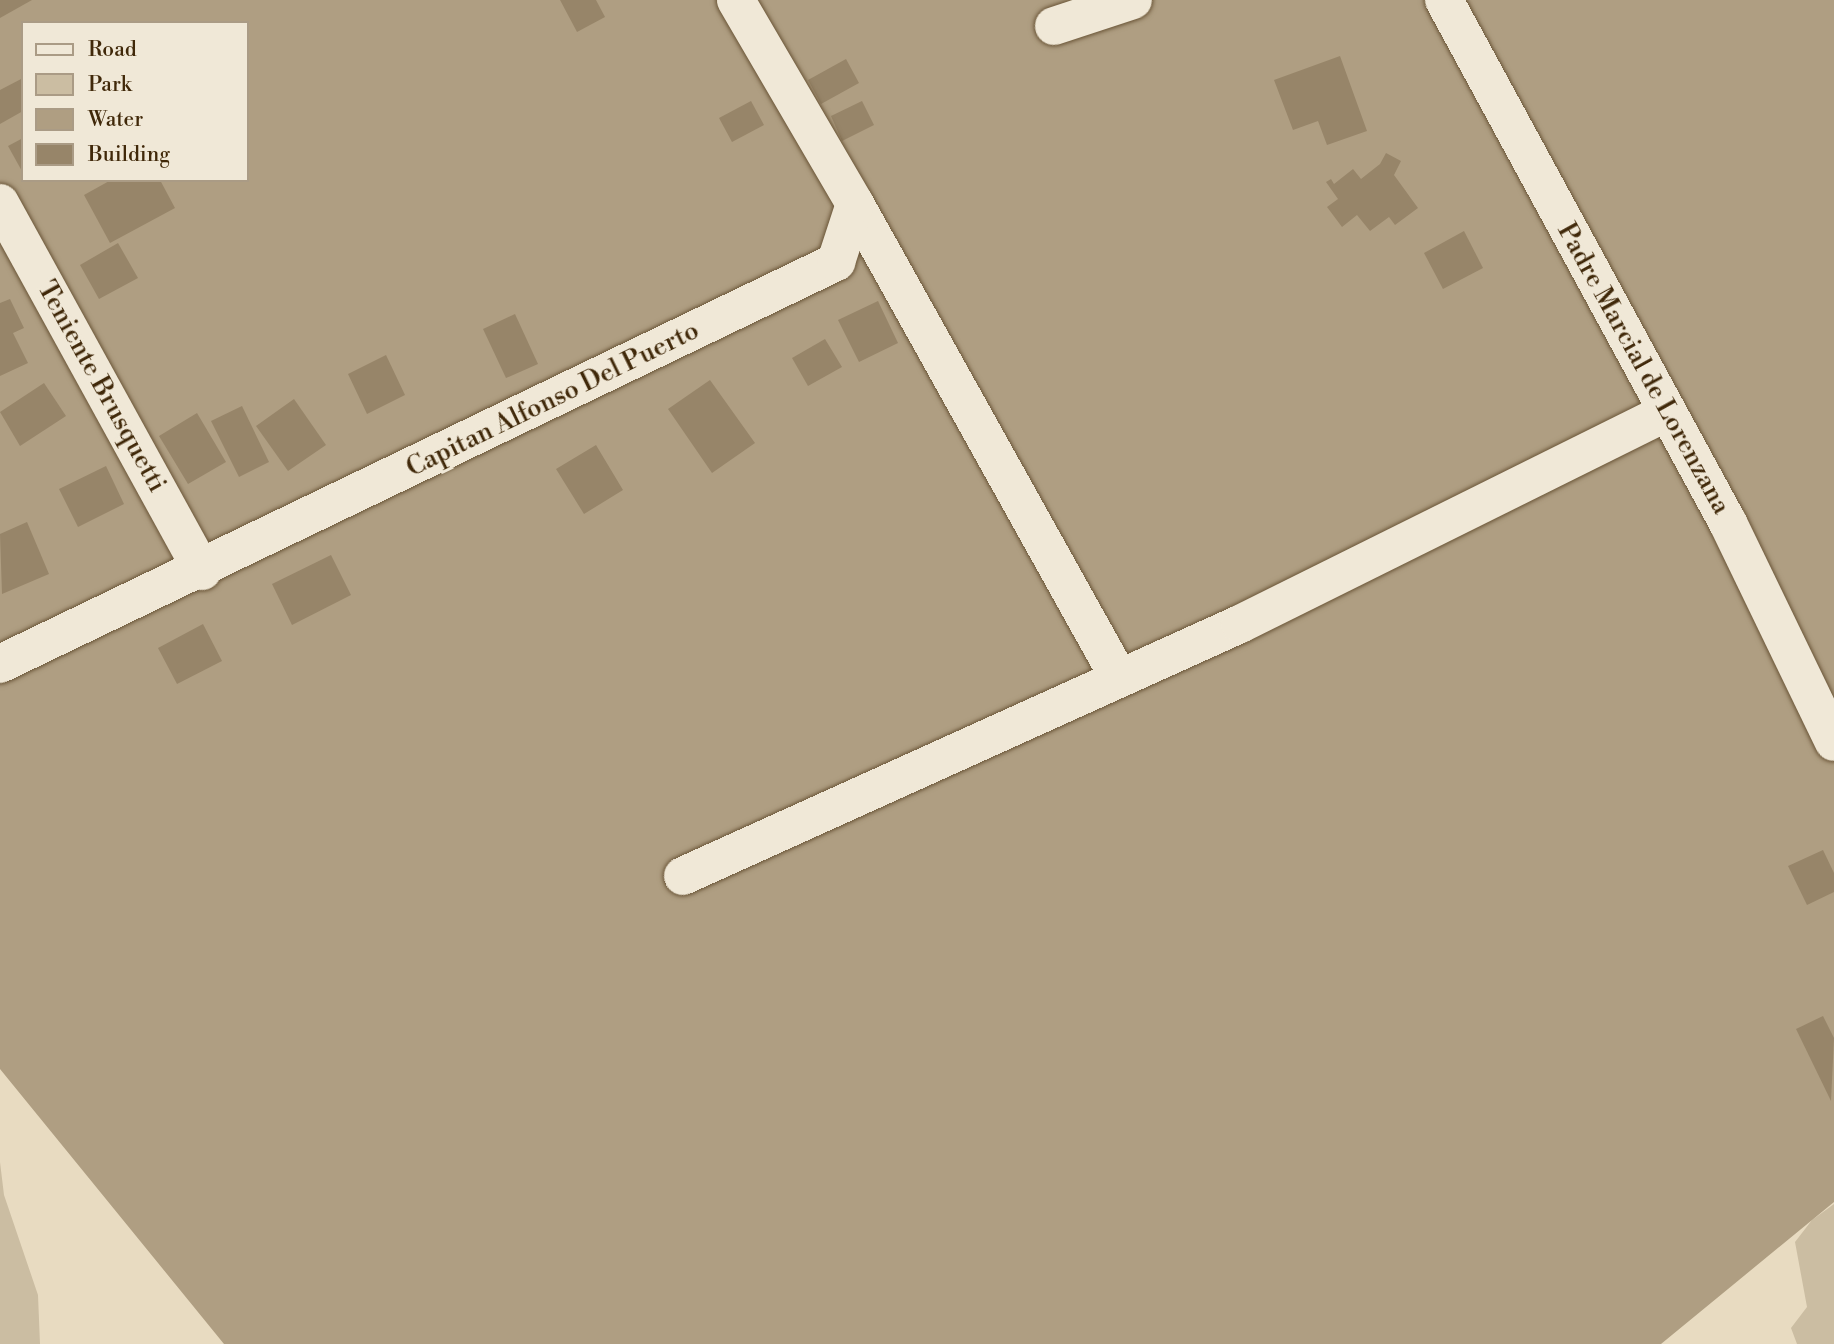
<!DOCTYPE html>
<html>
<head>
<meta charset="utf-8">
<style>
  body { margin:0 }
  #map { position:relative; width:1834px; height:1344px; overflow:hidden; background:#e8dbc1; font-family:"Libre Bodoni",serif }
  div>[style] { position:absolute }
  .green>* { inset:0; background:#cbbda2 }
  .water>* { inset:0; background:#af9e82 }
  .building>* { inset:0; background:#978569 }
  .roads { filter:drop-shadow(0 0 2px #6a5537) drop-shadow(0 0 2px #6a5537) }
  .minor>* { height:38px; margin:-19px; padding:0 19px; transform-origin:19px; border-radius:19px; background:#f0e8d7 }
  span { translate:-50% -50%; white-space:nowrap; text-align:center; line-height:1.15; -webkit-text-stroke:6px #f0e8d7; paint-order:stroke }
  .street-label { font-size:26px; color:#402809 }
  .legend { position:absolute; left:21px; top:21px; width:228px; height:161px; box-sizing:border-box; background:#f0e8d7; border:2px solid #aa9b85; margin:0; padding:9px 12px; list-style:none; font-size:21px; color:#402809 }
  .legend li { display:flex; align-items:center; gap:14px; height:35px }
  .legend b { width:35px; border:2px solid #aa9b85 }
</style>
</head>
<body>
<div id="map">
  <div class="green">
    <div style="clip-path:polygon(0 1162px,4px 1195px,38px 1295px,40px 1344px,0 1344px)"></div>
    <div style="clip-path:polygon(1834px 1204px,1834px 1344px,1797px 1344px,1791px 1328px,1807px 1307px,1795px 1242px,1812px 1220px)"></div>
  </div>
  <div class="water">
    <div style="clip-path:polygon(evenodd,0 0,1834px 0,1834px 1202px,1661px 1344px,224px 1344px,0 1069px,0 0,23px 23px,247px 23px,247px 180px,23px 180px,23px 23px)"></div>
  </div>
  <div class="building">
    <div style="clip-path:polygon(0 0,32px 0,0 18px)"></div>
    <div style="clip-path:polygon(560px 0,596px 0,605px 17px,577px 32px)"></div>
    <div style="clip-path:polygon(1340px 56px,1367px 131px,1327px 145px,1318px 121px,1293px 130px,1274px 80px)"></div>
    <div style="clip-path:polygon(846px 59px,859px 83px,821px 104px,808px 80px)"></div>
    <div style="clip-path:polygon(23px 78px,23px 111px,0 124px,0 90px)"></div>
    <div style="clip-path:polygon(751px 101px,764px 125px,732px 142px,719px 118px)"></div>
    <div style="clip-path:polygon(862px 101px,874px 125px,842px 141px,831px 116px)"></div>
    <div style="clip-path:polygon(23px 138px,23px 173px,8px 146px)"></div>
    <div style="clip-path:polygon(1386px 153px,1401px 161px,1394px 175px,1418px 208px,1395px 225px,1389px 217px,1370px 231px,1357px 215px,1342px 227px,1327px 207px,1338px 199px,1326px 182px,1331px 179px,1334px 184px,1353px 169px,1361px 179px,1380px 164px)"></div>
    <div style="clip-path:polygon(111px 180px,160px 180px,175px 208px,110px 243px,84px 195px)"></div>
    <div style="clip-path:polygon(1464px 231px,1483px 268px,1443px 289px,1424px 253px)"></div>
    <div style="clip-path:polygon(118px 243px,138px 278px,99px 299px,80px 265px)"></div>
    <div style="clip-path:polygon(10px 299px,24px 328px,13px 333px,28px 363px,0 376px,0 303px)"></div>
    <div style="clip-path:polygon(878px 301px,898px 343px,859px 362px,838px 320px)"></div>
    <div style="clip-path:polygon(515px 314px,538px 364px,506px 378px,483px 329px)"></div>
    <div style="clip-path:polygon(825px 339px,842px 367px,808px 386px,792px 358px)"></div>
    <div style="clip-path:polygon(386px 355px,405px 395px,367px 414px,348px 374px)"></div>
    <div style="clip-path:polygon(710px 380px,755px 443px,712px 473px,668px 409px)"></div>
    <div style="clip-path:polygon(44px 383px,66px 416px,20px 446px,0 412px)"></div>
    <div style="clip-path:polygon(294px 399px,326px 445px,288px 471px,256px 426px)"></div>
    <div style="clip-path:polygon(242px 406px,269px 462px,239px 477px,211px 421px)"></div>
    <div style="clip-path:polygon(197px 413px,226px 462px,188px 484px,159px 436px)"></div>
    <div style="clip-path:polygon(596px 445px,623px 490px,584px 514px,556px 469px)"></div>
    <div style="clip-path:polygon(106px 466px,124px 504px,78px 527px,59px 489px)"></div>
    <div style="clip-path:polygon(27px 522px,49px 574px,2px 594px,0 534px)"></div>
    <div style="clip-path:polygon(331px 555px,351px 595px,292px 625px,272px 584px)"></div>
    <div style="clip-path:polygon(203px 624px,222px 661px,177px 684px,158px 648px)"></div>
    <div style="clip-path:polygon(1823px 850px,1834px 873px,1834px 892px,1807px 905px,1788px 866px)"></div>
    <div style="clip-path:polygon(1823px 1016px,1834px 1038px,1831px 1101px,1796px 1029px)"></div>
  </div>
  <div class="roads">
    <div class="minor">
      <div style="left:1444px;top:0;width:595px;rotate:61.5deg"></div>
      <div style="left:1728px;top:523px;width:243px;rotate:64.2deg"></div>
      <div style="left:1054px;top:26px;width:83px;rotate:-18.2deg"></div>
      <div style="left:0;top:203px;width:420px;rotate:61.2deg"></div>
      <div style="left:855px;top:204px;width:543px;rotate:60.88deg"></div>
      <div style="left:0;top:664px;width:928px;rotate:-25.68deg"></div>
      <div style="left:836px;top:262px;width:61px;rotate:-71.9deg"></div>
      <div style="left:855px;top:204px;width:236px;rotate:-120.3deg"></div>
      <div style="left:683px;top:876px;width:611px;rotate:-24.34deg"></div>
      <div style="left:1240px;top:624px;width:474px;rotate:-26.4deg"></div>
    </div>
  </div>
  <div class="street-label">
    <span style="left:1643px;top:369px;rotate:61deg">Padre Marcial de Lorenzana</span>
    <span style="left:101px;top:387px;rotate:61deg">Teniente Brusquetti</span>
    <span style="left:553px;top:400px;rotate:-26deg">Capitan Alfonso Del Puerto</span>
  </div>
  <ul class="legend">
  <li><b style="height:9px;background:#f0e8d7"></b>Road</li>
  <li><b style="height:19px;background:#cbbda2"></b>Park</li>
  <li><b style="height:19px;background:#af9e82"></b>Water</li>
  <li><b style="height:19px;background:#978569"></b>Building</li>
  </ul>
</div>
</body>
</html>
